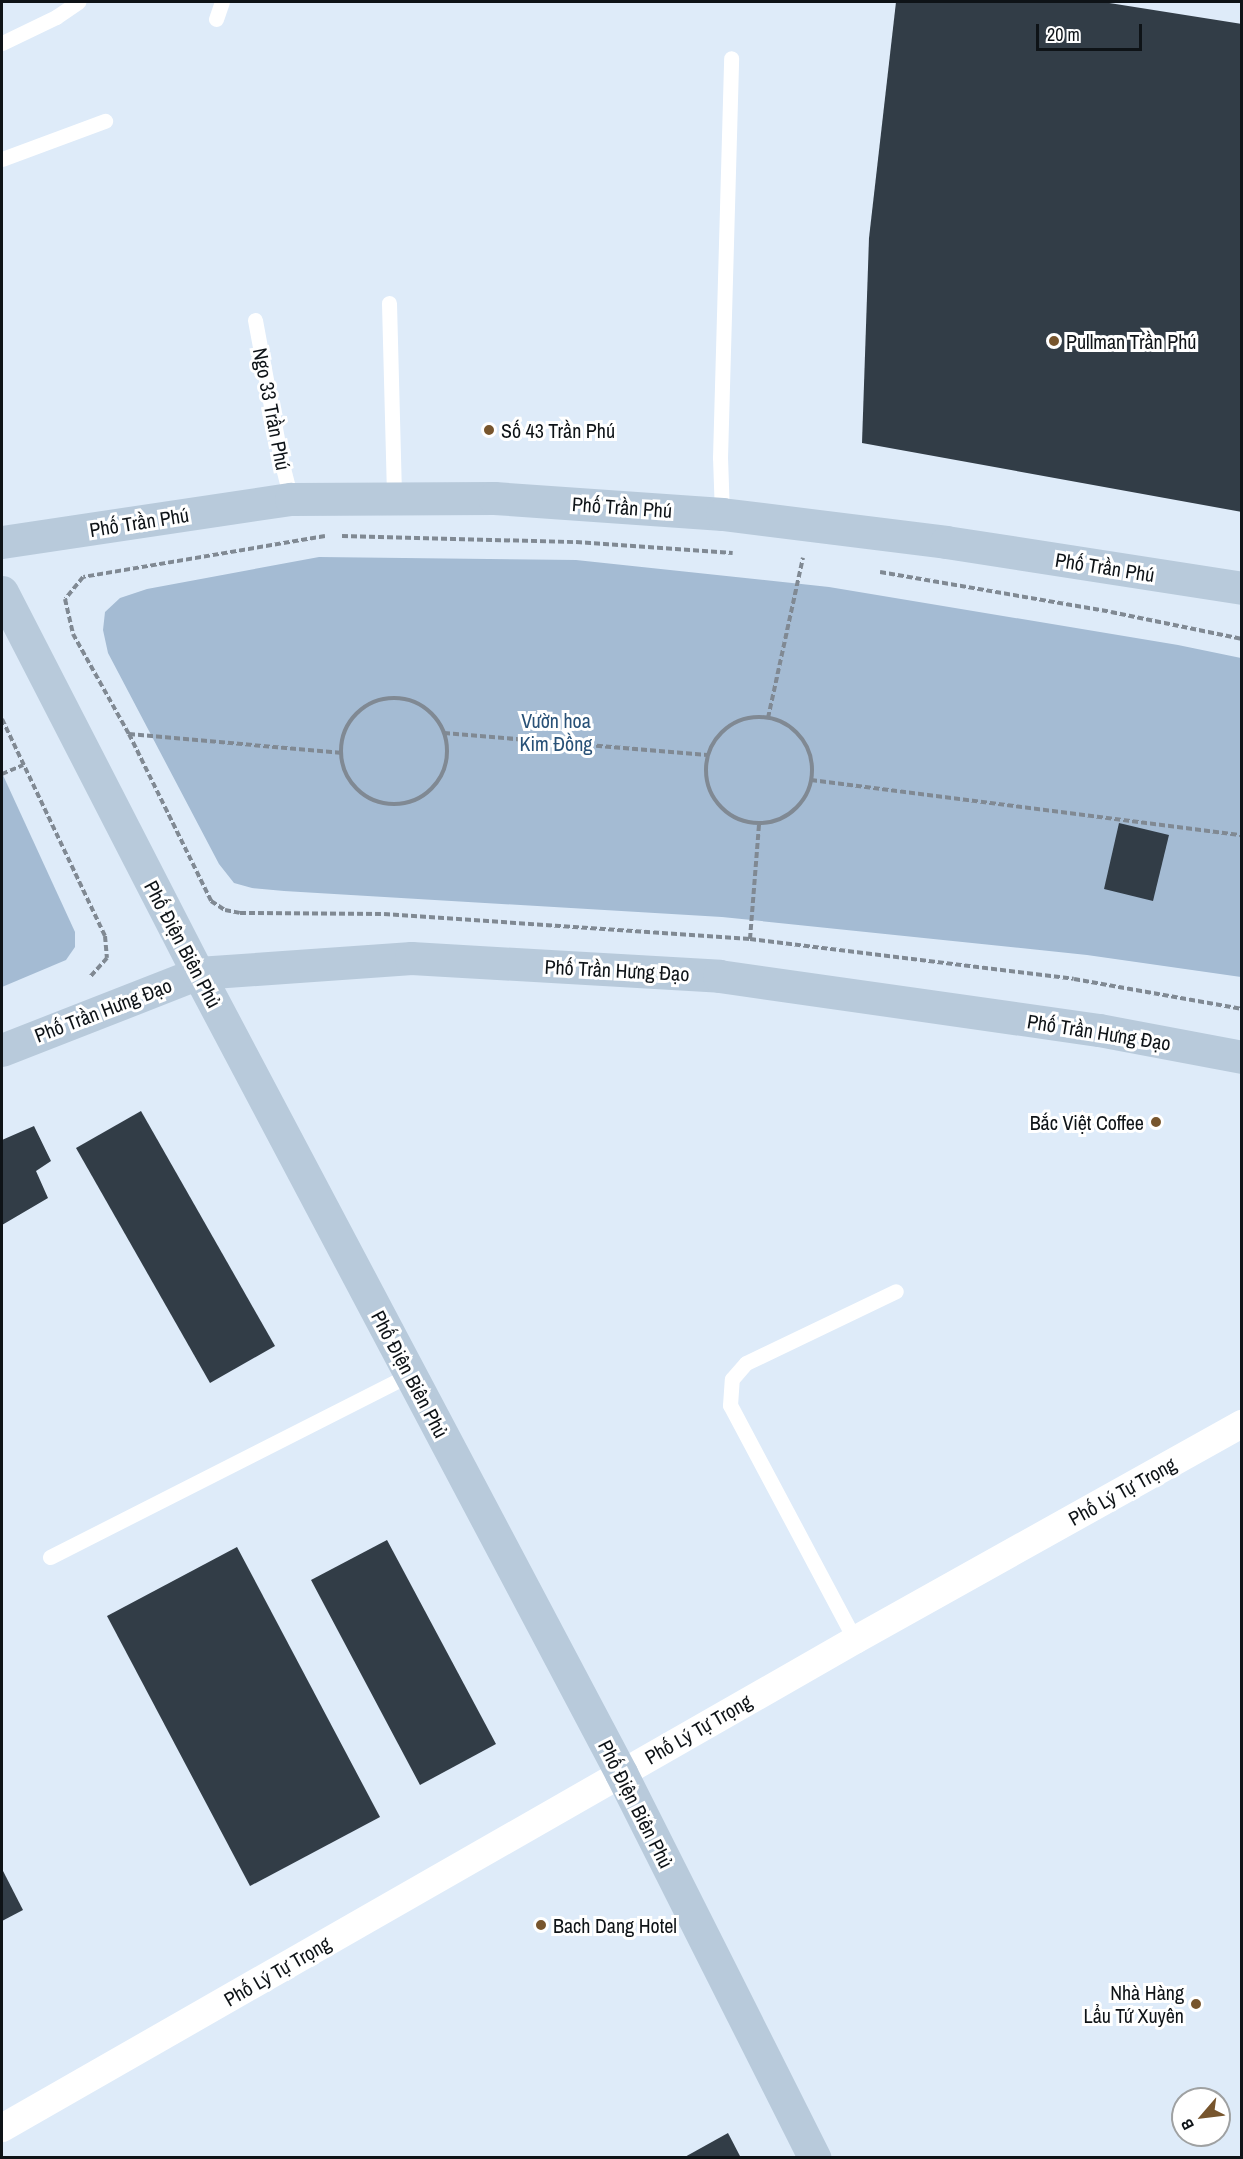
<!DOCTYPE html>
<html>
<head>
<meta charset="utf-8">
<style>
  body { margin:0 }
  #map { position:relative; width:1243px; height:2159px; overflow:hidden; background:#deebf9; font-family:"Archivo Narrow",sans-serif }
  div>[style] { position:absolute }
  .green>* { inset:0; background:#a4bbd3 }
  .building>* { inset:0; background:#323d47 }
  .path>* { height:4px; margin-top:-2px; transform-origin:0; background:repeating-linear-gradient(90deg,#808993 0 6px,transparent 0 9px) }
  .path>.ring { margin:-2px; padding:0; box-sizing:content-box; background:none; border:4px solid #808993; border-radius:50% }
  .service>* { height:15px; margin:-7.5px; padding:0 7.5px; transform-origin:7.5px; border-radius:7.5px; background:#fff }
  .minor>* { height:28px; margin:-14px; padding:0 14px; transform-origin:14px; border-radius:14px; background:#fff }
  .secondary>* { height:33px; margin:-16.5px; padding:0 16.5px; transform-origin:16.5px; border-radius:16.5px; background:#b8cadb }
  .dots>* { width:16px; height:16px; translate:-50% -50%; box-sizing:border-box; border:3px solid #fff; border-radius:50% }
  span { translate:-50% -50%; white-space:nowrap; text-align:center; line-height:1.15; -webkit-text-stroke:6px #fff; paint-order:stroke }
  .poi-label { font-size:20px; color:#0e1317 }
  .left { translate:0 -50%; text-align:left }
  .right { translate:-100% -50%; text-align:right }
  .street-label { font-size:20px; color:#0e1317 }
  .park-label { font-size:20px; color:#285177 }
  .frame { position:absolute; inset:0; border:3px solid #0e1317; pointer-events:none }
  .north { position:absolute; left:1171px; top:2087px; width:60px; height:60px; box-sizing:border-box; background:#fff; border:2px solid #9fa1a2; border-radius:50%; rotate:242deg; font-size:16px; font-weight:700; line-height:24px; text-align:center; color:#0e1317 }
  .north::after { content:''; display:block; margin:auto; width:21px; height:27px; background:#77552d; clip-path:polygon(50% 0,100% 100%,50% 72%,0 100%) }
  .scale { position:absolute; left:1036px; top:24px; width:106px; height:27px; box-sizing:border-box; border:3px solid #0e1317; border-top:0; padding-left:8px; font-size:18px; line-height:21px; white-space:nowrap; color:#0e1317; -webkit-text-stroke:4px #fff; paint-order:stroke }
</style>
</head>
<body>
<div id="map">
  <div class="green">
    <div style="clip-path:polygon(319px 557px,576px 560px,829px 587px,1178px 645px,1241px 658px,1241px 977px,1087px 955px,722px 917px,284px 891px,252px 888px,234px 883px,219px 864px,108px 653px,103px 630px,105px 612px,120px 598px,147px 589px)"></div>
    <div style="clip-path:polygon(2px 773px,75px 932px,75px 947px,66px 960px,2px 987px)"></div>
  </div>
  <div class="building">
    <div style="clip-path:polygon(896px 2px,1103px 2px,1242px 24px,1242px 512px,862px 443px,869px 238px)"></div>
    <div style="clip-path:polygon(1119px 823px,1169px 835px,1153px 901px,1104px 889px)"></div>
    <div style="clip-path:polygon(141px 1111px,275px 1346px,210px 1383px,76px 1148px)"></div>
    <div style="clip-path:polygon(34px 1126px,51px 1161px,36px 1171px,48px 1198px,2px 1225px,2px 1140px)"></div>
    <div style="clip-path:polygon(387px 1540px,496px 1744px,420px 1785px,311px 1580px)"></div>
    <div style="clip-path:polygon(237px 1547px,380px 1817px,250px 1886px,107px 1616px)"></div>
    <div style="clip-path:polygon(2px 1869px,23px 1910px,2px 1921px)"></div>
    <div style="clip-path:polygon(728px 2133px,741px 2158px,683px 2158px)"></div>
  </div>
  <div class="path">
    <div style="left:325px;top:536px;width:245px;rotate:170.4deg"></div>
    <div style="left:83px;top:577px;width:28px;rotate:129deg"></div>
    <div style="left:65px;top:599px;width:36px;rotate:77deg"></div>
    <div style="left:73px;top:634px;width:115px;rotate:60.8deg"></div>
    <div style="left:129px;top:734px;width:186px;rotate:63.8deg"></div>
    <div style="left:211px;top:901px;width:17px;rotate:33deg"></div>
    <div style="left:225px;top:910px;width:15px;rotate:11deg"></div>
    <div style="left:240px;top:913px;width:144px;rotate:0.4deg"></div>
    <div style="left:384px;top:914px;width:367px;rotate:3.9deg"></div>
    <div style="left:750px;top:939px;width:326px;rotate:7deg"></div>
    <div style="left:1074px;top:979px;width:171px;rotate:10.1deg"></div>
    <div style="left:342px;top:536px;width:234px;rotate:1.5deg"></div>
    <div style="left:576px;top:542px;width:157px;rotate:4deg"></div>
    <div style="left:880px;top:572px;width:234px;rotate:9.8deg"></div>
    <div style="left:1111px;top:612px;width:134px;rotate:11.6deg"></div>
    <div class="ring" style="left:341px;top:698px;width:102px;height:102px"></div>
    <div class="ring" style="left:706px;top:717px;width:102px;height:102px"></div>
    <div style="left:768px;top:718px;width:164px;rotate:-77.7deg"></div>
    <div style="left:2px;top:719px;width:240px;rotate:64.6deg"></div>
    <div style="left:105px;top:936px;width:22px;rotate:85deg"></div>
    <div style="left:107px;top:958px;width:25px;rotate:132deg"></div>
    <div style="left:444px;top:733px;width:264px;rotate:4.8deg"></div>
    <div style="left:129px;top:734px;width:212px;rotate:5.1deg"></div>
    <div style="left:2px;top:774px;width:23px;rotate:-23deg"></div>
    <div style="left:811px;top:780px;width:434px;rotate:7.3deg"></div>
    <div style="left:750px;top:939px;width:115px;rotate:-85.5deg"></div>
  </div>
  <div class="service">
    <div style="left:216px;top:19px;width:18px;rotate:-71deg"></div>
    <div style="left:2px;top:43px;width:60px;rotate:-25.7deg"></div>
    <div style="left:56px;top:17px;width:27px;rotate:-34deg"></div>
    <div style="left:2px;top:159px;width:110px;rotate:-20.3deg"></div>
    <div style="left:389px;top:303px;width:195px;rotate:88.5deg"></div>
    <div style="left:255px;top:320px;width:142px;rotate:79.5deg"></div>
    <div style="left:281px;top:460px;width:40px;rotate:75.6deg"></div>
    <div style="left:722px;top:514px;width:56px;rotate:-92deg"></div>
    <div style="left:720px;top:458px;width:400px;rotate:-88.4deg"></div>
    <div style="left:50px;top:1557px;width:404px;rotate:-26.9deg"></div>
    <div style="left:855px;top:1640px;width:266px;rotate:-118deg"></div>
    <div style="left:730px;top:1405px;width:26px;rotate:-86deg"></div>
    <div style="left:732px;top:1379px;width:21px;rotate:-49deg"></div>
    <div style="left:746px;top:1363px;width:166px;rotate:-25.6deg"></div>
  </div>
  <div class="minor">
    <div style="left:2px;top:2128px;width:983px;rotate:-29.77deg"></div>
    <div style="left:855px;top:1640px;width:443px;rotate:-29.2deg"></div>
  </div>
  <div class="secondary">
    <div style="left:2px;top:542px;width:292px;rotate:-8.5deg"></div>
    <div style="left:291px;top:499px;width:203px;rotate:-0.3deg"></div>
    <div style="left:494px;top:498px;width:229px;rotate:4deg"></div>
    <div style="left:722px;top:514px;width:226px;rotate:7.1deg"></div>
    <div style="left:946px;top:542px;width:300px;rotate:8.8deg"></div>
    <div style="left:2px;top:592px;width:428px;rotate:62.8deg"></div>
    <div style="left:198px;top:973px;width:905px;rotate:62.13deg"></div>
    <div style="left:621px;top:1773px;width:431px;rotate:63.3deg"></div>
    <div style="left:2px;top:1050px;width:211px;rotate:-21.4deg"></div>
    <div style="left:198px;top:973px;width:214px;rotate:-4deg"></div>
    <div style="left:411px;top:958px;width:309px;rotate:3.3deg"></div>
    <div style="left:719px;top:976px;width:384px;rotate:8.1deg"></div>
    <div style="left:1099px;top:1030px;width:146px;rotate:10.7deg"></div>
  </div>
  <div class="dots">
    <div style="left:1054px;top:341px;background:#77552d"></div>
    <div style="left:489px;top:430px;background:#77552d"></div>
    <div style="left:1156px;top:1122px;background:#77552d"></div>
    <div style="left:541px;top:1925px;background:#77552d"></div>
    <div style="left:1196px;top:2004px;background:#77552d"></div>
  </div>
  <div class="poi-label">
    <span class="left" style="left:1066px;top:341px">Pullman Trần Phú</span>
    <span class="left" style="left:501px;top:430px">Số 43 Trần Phú</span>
    <span class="right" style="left:1144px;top:1122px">Bắc Việt Coffee</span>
    <span class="left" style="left:553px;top:1925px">Bach Dang Hotel</span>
    <span class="right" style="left:1184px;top:2004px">Nhà Hàng<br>Lẩu Tứ Xuyên</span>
  </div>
  <div class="street-label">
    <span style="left:272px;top:409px;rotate:79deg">Ngo 33 Trần Phú</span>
    <span style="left:622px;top:507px;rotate:4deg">Phố Trần Phú</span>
    <span style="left:139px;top:522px;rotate:-9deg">Phố Trần Phú</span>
    <span style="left:1105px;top:567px;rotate:9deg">Phố Trần Phú</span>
    <span style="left:183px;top:944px;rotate:62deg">Phố Điện Biên Phủ</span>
    <span style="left:617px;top:970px;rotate:3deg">Phố Trần Hưng Đạo</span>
    <span style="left:103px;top:1010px;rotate:-21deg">Phố Trần Hưng Đạo</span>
    <span style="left:1099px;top:1032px;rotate:9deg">Phố Trần Hưng Đạo</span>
    <span style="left:410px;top:1374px;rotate:62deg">Phố Điện Biên Phủ</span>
    <span style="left:1122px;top:1491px;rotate:-29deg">Phố Lý Tự Trọng</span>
    <span style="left:698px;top:1729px;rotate:-30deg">Phố Lý Tự Trọng</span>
    <span style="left:636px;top:1804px;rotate:63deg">Phố Điện Biên Phủ</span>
    <span style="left:277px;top:1971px;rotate:-30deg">Phố Lý Tự Trọng</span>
  </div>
  <div class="park-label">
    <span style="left:556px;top:732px">Vườn hoa<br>Kim Đồng</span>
  </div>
  <div class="frame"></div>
  <div class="north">B</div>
  <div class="scale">20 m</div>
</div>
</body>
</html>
